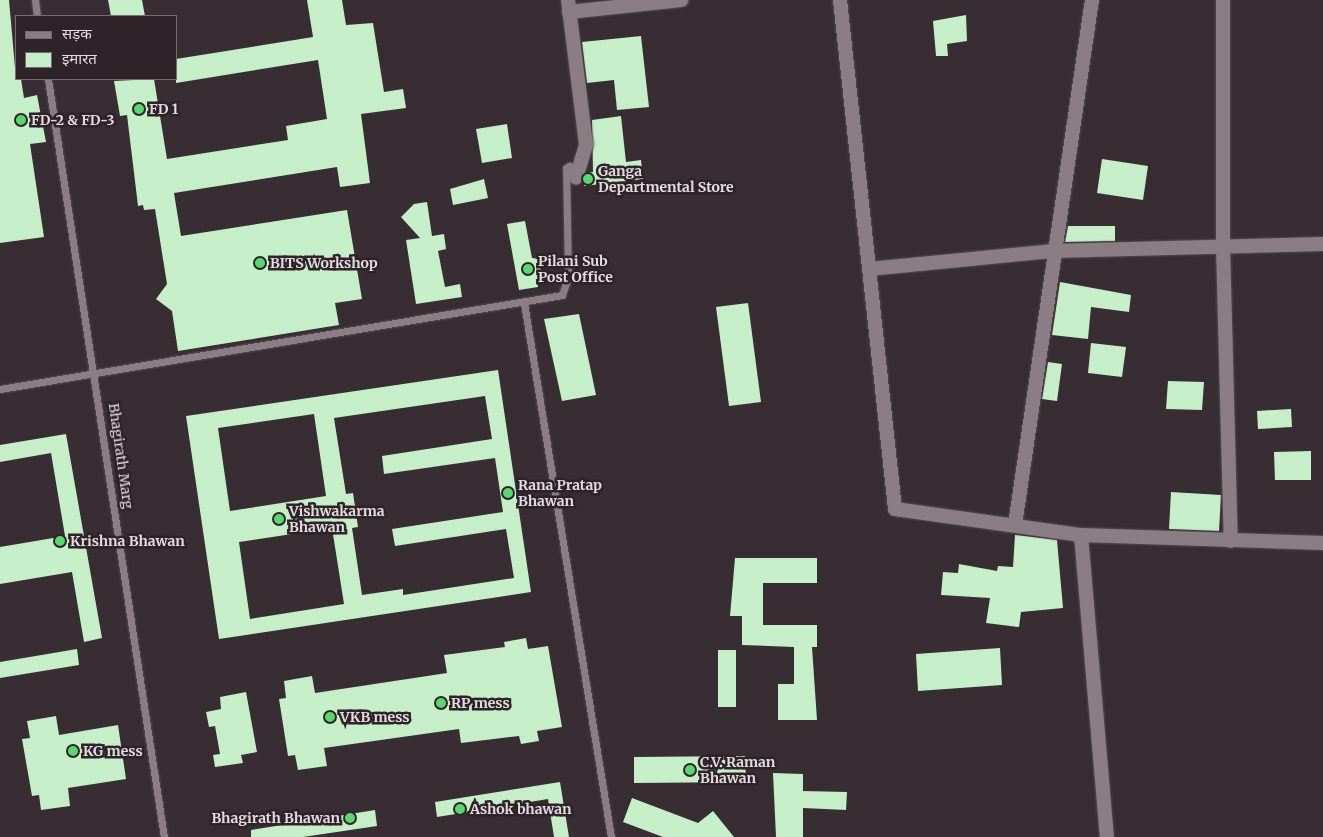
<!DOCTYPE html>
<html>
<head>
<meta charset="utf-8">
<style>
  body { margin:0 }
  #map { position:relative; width:1323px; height:837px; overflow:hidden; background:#382d33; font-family:Merriweather,"Noto Sans Devanagari",serif }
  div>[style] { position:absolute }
  .building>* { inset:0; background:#c6eec9 }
  .roads { filter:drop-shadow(0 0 1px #564c52) drop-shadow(0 0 1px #564c52) }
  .lane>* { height:7px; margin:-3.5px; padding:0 3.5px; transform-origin:3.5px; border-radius:3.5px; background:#8b7d84 }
  .street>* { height:14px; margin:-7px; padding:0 7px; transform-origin:7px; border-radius:7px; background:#8b7d84 }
  .dots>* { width:14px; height:14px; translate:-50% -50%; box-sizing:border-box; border:2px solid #2e2329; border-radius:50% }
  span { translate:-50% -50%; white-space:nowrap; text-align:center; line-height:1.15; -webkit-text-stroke:5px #2e2329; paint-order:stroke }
  .poi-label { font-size:14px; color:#e2dbdf; font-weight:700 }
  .left { translate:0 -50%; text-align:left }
  .right { translate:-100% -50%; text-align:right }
  .street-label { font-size:14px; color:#e2dbdf }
  .legend { position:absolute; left:15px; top:15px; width:162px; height:65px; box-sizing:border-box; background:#2e2329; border:1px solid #766d72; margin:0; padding:6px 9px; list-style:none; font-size:15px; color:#e2dbdf }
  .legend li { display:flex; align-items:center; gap:10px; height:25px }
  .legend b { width:25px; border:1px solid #766d72 }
</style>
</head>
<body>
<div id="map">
  <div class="building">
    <div style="clip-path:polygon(0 0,9px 0,16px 79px,21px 79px,24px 98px,37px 95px,46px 142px,30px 144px,44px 237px,0 243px)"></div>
    <div style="clip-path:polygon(108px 0,142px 0,145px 16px,111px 16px)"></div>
    <div style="clip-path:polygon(307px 0,342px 0,346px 25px,373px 23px,384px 92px,403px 89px,406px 108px,361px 114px,370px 183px,340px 187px,337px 167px,174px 193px,181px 236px,347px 210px,362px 299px,335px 303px,339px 325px,178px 351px,172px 311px,156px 299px,167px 284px,155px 209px,144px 210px,143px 205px,138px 206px,127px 115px,120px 116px,114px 81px,154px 79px,167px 159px,288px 140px,286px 126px,327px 119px,318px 60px,176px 83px,176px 59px,313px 37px)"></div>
    <div style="clip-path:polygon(966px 15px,967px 41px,947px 44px,948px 56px,936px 56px,933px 21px)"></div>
    <div style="clip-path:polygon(641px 36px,649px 107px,617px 110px,614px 80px,587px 83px,582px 42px)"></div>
    <div style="clip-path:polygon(621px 116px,626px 162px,641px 160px,643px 179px,584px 186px,587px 173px,593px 172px,592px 120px)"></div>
    <div style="clip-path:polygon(507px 124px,512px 158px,482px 163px,476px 129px)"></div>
    <div style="clip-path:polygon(1102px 159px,1148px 166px,1143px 200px,1097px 193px)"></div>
    <div style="clip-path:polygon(484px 179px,488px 198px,453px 205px,450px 189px)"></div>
    <div style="clip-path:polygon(427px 202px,432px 236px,444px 234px,446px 249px,438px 251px,445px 287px,460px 284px,462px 297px,416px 304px,406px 240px,420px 238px,401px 217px,414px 204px)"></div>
    <div style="clip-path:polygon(525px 221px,532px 258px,539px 259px,542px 278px,537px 279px,538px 287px,519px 290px,507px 224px)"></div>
    <div style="clip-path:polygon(1068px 226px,1115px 226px,1115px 241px,1065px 242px)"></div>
    <div style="clip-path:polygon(1060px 282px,1131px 295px,1129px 312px,1091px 307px,1088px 339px,1052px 335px)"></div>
    <div style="clip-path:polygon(748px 303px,761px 402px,729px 406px,716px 307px)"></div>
    <div style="clip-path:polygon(579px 314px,596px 395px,562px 401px,544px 319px)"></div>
    <div style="clip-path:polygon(1091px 343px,1126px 347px,1122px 377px,1088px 373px)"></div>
    <div style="clip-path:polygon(1048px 362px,1062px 364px,1057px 401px,1042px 399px)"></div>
    <div style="clip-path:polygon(evenodd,498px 370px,531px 592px,219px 639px,186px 416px,498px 370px,485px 396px,492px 439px,382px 456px,384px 474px,495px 458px,503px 512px,392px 529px,395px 546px,506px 529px,514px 578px,403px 595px,403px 589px,362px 595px,352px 528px,358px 527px,353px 493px,346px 494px,334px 418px,485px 396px,498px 370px,314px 414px,326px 496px,230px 511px,218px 428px,314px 414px,498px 370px,332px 528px,344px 604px,250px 619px,239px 542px,332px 528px)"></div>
    <div style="clip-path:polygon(1168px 381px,1204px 382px,1202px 410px,1166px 409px)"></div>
    <div style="clip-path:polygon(1291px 409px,1292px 427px,1258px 429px,1257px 411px)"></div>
    <div style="clip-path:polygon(66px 434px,102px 638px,84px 642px,72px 572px,0 584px,0 547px,65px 536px,51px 453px,0 462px,0 445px)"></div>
    <div style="clip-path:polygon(1311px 451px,1311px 480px,1275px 480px,1274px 452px)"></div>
    <div style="clip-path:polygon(1171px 492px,1221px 495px,1219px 531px,1169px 529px)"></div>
    <div style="clip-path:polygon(1015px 535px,1057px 540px,1063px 608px,1021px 612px,1019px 627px,986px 623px,990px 598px,941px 595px,943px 572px,958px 573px,959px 564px,997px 571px,998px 566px,1013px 567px)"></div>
    <div style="clip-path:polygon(735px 558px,817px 558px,817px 583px,763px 583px,763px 625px,817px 625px,817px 647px,812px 647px,817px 720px,778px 720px,778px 684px,794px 684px,794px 647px,742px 645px,742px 616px,730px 616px)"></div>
    <div style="clip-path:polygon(526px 638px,528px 649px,548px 646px,562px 727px,537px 731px,539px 741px,521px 744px,519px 736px,461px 743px,459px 729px,324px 748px,327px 766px,298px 770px,295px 755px,288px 756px,279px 699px,286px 698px,284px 681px,312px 676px,315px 693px,447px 673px,444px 655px,505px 647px,504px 642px)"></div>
    <div style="clip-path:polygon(1000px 648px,1002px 685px,918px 691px,916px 654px)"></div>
    <div style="clip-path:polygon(77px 649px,79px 665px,0 678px,0 662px)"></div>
    <div style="clip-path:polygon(718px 650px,736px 650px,736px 707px,718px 707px)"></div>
    <div style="clip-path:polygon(246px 692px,257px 752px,241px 755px,243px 763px,215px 767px,213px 755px,220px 754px,215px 726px,209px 727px,206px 712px,221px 709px,220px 697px)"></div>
    <div style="clip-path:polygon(56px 716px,59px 735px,118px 725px,126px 779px,68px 788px,70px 806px,41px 810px,39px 795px,32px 796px,22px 739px,30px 738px,27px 721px)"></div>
    <div style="clip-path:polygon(745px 756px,746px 782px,634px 783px,634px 757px)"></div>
    <div style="clip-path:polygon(773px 773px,803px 774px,803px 791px,847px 792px,846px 810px,803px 808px,803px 837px,776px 837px)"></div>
    <div style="clip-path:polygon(560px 782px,569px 837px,554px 837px,548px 799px,437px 817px,435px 802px)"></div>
    <div style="clip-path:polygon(632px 798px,698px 823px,713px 811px,734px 837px,663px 837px,623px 822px)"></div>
    <div style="clip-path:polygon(375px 810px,377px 826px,303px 837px,251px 837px,251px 830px)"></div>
  </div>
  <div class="roads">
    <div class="lane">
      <div style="left:35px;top:0;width:16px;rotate:83deg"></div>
      <div style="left:48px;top:79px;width:767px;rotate:81.3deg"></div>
      <div style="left:524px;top:303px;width:541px;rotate:80.75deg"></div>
      <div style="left:0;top:389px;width:570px;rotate:-9.5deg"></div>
      <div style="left:562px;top:295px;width:18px;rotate:-71deg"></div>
      <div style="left:568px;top:278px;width:110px;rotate:-91deg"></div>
      <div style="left:566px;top:168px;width:4px;rotate:-34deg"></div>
      <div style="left:569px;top:166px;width:13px;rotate:61deg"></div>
    </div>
    <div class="street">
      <div style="left:568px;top:0;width:146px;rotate:82.9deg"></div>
      <div style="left:586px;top:145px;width:34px;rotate:107deg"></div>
      <div style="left:840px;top:0;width:512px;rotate:83.83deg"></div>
      <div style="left:895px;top:509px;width:188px;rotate:8deg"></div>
      <div style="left:1081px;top:535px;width:242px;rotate:1.9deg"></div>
      <div style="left:1223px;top:0;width:245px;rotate:90deg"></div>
      <div style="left:1223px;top:245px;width:296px;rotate:88.5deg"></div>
      <div style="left:569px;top:12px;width:113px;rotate:-6.1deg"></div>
      <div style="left:869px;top:269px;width:186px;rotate:-5.6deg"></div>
      <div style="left:1054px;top:251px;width:269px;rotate:-1.5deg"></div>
      <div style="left:1015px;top:525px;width:531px;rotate:-81.66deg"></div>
      <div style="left:1081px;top:535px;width:303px;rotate:85.1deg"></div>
    </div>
  </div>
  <div class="dots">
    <div style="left:139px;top:109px;background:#5ad56f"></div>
    <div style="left:21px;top:120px;background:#5ad56f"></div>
    <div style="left:588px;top:179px;background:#5ad56f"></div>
    <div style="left:260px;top:263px;background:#5ad56f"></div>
    <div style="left:528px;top:269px;background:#5ad56f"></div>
    <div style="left:508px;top:493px;background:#5ad56f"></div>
    <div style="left:279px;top:519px;background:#5ad56f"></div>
    <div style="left:60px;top:541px;background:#5ad56f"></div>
    <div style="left:441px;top:703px;background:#5ad56f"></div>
    <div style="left:330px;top:717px;background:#5ad56f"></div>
    <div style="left:73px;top:751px;background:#5ad56f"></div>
    <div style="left:690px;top:770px;background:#5ad56f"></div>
    <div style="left:460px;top:809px;background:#5ad56f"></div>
    <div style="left:350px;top:818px;background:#5ad56f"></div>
  </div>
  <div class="poi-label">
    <span class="left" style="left:149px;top:109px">FD 1</span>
    <span class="left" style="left:31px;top:120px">FD-2 &amp; FD-3</span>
    <span class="left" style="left:598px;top:179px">Ganga<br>Departmental Store</span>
    <span class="left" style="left:538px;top:269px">Pilani Sub<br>Post Office</span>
    <span class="left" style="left:270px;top:263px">BITS Workshop</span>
    <span class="left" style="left:518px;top:493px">Rana Pratap<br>Bhawan</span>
    <span class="left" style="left:289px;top:519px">Vishwakarma<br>Bhawan</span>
    <span class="left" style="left:70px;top:541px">Krishna Bhawan</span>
    <span class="left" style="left:451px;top:703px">RP mess</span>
    <span class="left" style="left:340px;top:717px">VKB mess</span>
    <span class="left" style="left:83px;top:751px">KG mess</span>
    <span class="left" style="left:700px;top:770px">C.V. Raman<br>Bhawan</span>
    <span class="left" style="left:470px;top:809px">Ashok bhawan</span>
    <span class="right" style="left:340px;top:818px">Bhagirath Bhawan</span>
  </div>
  <div class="street-label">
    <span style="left:121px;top:456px;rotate:82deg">Bhagirath Marg</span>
  </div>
  <ul class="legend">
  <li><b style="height:6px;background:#8b7d84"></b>सड़क</li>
  <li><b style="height:14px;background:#c6eec9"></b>इमारत</li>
  </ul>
</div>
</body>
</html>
